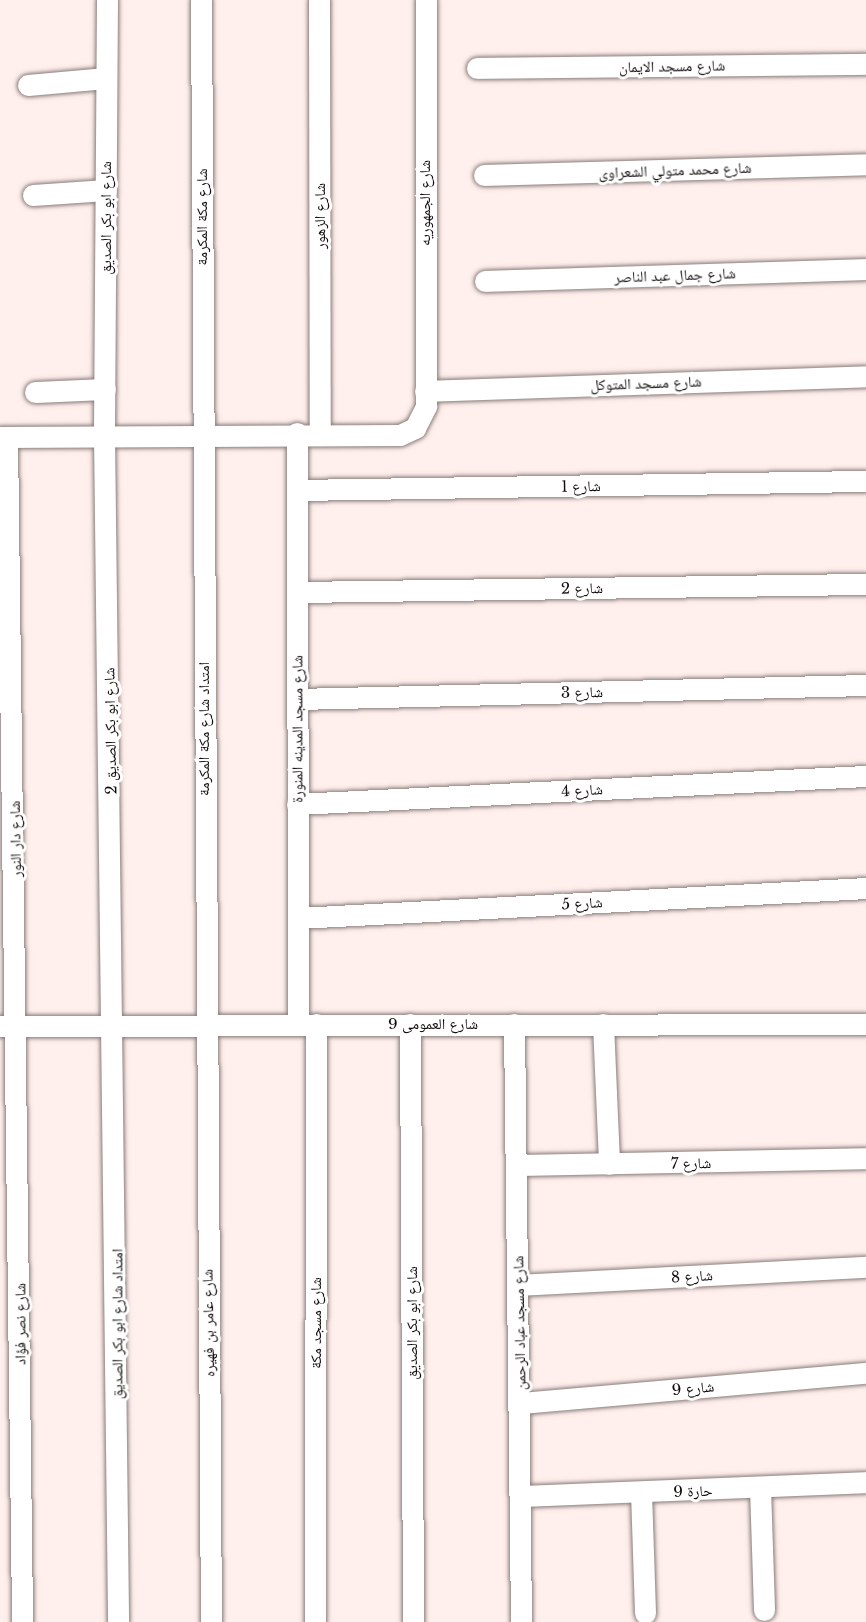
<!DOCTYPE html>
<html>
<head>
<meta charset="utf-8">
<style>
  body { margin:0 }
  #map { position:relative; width:866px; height:1622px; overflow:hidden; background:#fff0ed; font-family:"Libre Baskerville","Noto Naskh Arabic",serif }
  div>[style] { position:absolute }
  .roads { filter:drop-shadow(0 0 2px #897c7a) drop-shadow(0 0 2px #897c7a) }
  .minor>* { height:21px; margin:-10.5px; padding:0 10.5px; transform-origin:10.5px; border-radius:10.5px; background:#fff }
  span { translate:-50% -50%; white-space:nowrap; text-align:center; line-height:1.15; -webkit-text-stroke:6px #fff; paint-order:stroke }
  .street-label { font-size:15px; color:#130e0d }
</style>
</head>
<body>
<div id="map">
  <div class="roads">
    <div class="minor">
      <div style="left:107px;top:0;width:435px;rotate:90.4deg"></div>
      <div style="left:104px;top:435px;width:1187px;rotate:89.32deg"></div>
      <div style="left:201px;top:0;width:1622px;rotate:89.65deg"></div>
      <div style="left:319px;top:0;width:433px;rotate:89.9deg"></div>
      <div style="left:477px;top:68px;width:389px;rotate:-0.6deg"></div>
      <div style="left:28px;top:85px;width:78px;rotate:-5.1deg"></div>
      <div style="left:484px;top:175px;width:382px;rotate:-1.6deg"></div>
      <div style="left:33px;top:195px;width:73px;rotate:-3.9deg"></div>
      <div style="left:485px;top:281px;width:381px;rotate:-1.8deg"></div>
      <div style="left:425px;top:391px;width:441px;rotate:-1.9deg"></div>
      <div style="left:35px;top:392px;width:70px;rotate:-2.5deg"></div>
      <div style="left:297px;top:433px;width:591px;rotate:89.9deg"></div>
      <div style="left:0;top:437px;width:400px;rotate:-0.3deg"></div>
      <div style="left:400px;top:435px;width:17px;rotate:-25deg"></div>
      <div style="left:415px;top:428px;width:25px;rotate:-63deg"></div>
      <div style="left:426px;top:406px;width:406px;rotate:-90deg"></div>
      <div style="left:7px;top:437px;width:1185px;rotate:89.27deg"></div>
      <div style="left:297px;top:490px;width:569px;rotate:-0.91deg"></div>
      <div style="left:297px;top:592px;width:569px;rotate:-0.81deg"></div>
      <div style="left:297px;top:699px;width:569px;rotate:-1.41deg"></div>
      <div style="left:297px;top:804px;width:570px;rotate:-2.82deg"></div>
      <div style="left:298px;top:918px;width:569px;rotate:-3.02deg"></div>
      <div style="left:410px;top:1024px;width:598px;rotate:89.71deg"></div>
      <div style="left:514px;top:1024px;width:598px;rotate:89.33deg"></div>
      <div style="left:603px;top:1024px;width:140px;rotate:87.5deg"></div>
      <div style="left:0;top:1026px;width:866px;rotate:-0.13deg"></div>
      <div style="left:517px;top:1165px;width:349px;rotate:-1.1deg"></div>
      <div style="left:518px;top:1285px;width:348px;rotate:-3deg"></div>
      <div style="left:520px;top:1403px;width:347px;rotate:-5deg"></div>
      <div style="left:760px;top:1488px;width:122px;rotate:88.1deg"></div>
      <div style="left:641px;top:1492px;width:121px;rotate:88.1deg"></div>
      <div style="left:520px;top:1496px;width:346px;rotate:-2.3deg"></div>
      <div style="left:315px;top:1622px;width:598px;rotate:-89.9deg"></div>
    </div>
  </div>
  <div class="street-label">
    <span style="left:672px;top:66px;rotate:-1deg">شارع مسجد الايمان</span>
    <span style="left:675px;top:170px;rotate:-2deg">شارع محمد متولي الشعراوى</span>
    <span style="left:425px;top:203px;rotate:-90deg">شارع الجمهوريه</span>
    <span style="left:320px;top:216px;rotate:-90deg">شارع الزهور</span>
    <span style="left:202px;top:217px;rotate:-90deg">شارع مكة المكرمة</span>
    <span style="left:106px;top:218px;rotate:-90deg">شارع ابو بكر الصديق</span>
    <span style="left:675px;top:275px;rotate:-2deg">شارع جمال عبد الناصر</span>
    <span style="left:646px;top:383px;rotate:-2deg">شارع مسجد المتوكل</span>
    <span style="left:581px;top:486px;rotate:-1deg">شارع 1</span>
    <span style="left:582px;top:588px;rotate:-1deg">شارع 2</span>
    <span style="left:582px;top:692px;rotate:-1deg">شارع 3</span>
    <span style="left:204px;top:729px;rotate:-90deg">امتداد شارع مكة المكرمة</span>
    <span style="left:297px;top:729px;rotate:-90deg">شارع مسجد المدينه المنورة</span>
    <span style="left:110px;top:731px;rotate:-91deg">شارع ابو بكر الصديق 2</span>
    <span style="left:582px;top:790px;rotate:-3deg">شارع 4</span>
    <span style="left:15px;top:839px;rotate:-91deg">شارع دار النور</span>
    <span style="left:582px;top:903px;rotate:-3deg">شارع 5</span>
    <span style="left:433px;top:1024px">شارع العمومى 9</span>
    <span style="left:691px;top:1163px;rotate:-1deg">شارع 7</span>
    <span style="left:692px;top:1276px;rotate:-3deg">شارع 8</span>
    <span style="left:208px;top:1323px;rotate:-91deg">شارع عامر بن فهيره</span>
    <span style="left:316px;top:1323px;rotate:-90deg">شارع مسجد مكة</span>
    <span style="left:412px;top:1323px;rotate:-90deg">شارع ابو بكر الصديق</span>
    <span style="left:519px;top:1323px;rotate:-91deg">شارع مسجد عباد الرحمن</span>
    <span style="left:20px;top:1324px;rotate:-90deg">شارع نصر فؤاد</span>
    <span style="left:117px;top:1324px;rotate:-90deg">امتداد شارع ابو بكر الصديق</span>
    <span style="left:693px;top:1388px;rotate:-5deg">شارع 9</span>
    <span style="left:693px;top:1491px;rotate:-2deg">حارة 9</span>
  </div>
</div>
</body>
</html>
